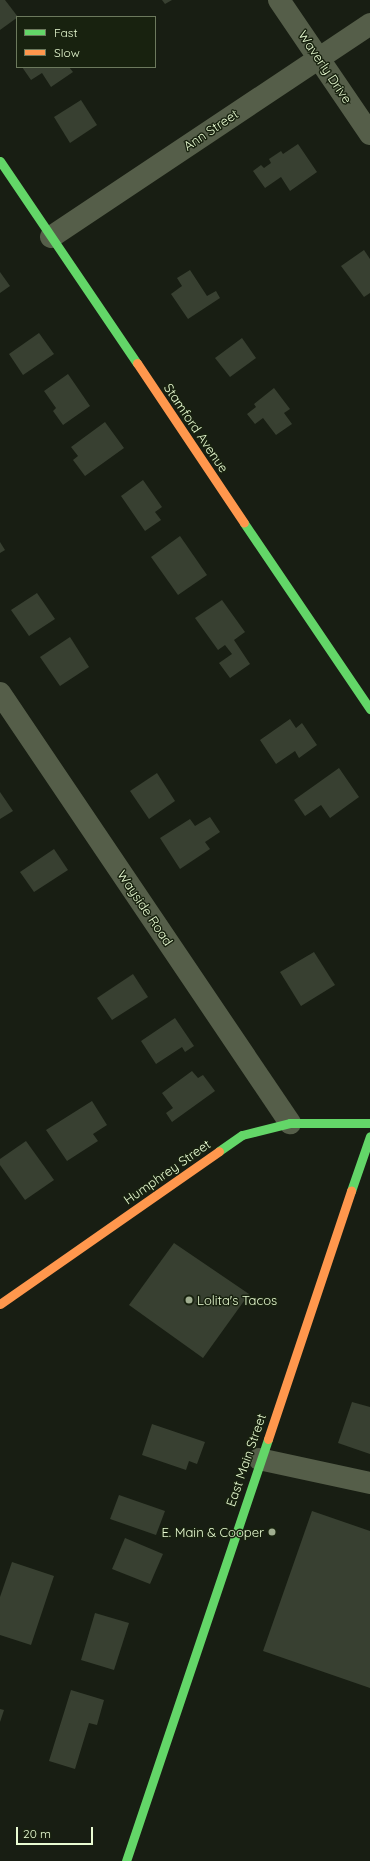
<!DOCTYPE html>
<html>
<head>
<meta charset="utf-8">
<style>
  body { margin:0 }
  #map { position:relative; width:370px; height:1861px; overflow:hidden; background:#181e13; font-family:Quicksand,sans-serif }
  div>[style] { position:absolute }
  .building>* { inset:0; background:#384031 }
  .street>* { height:22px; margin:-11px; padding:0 11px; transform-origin:11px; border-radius:11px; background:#555e49 }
  .fast>* { height:9px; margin:-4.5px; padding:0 4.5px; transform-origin:4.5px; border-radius:4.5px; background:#63d668 }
  .slow>* { height:9px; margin:-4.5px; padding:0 4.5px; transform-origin:4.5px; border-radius:4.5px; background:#ff974d }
  .dots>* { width:11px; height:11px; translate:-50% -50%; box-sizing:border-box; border:2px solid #18220f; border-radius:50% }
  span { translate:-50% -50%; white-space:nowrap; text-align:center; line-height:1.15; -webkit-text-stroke:3px #18220f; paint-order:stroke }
  .street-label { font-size:13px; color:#e9fcd3 }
  .poi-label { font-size:13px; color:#e9fcd3 }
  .left { translate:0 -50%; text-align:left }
  .right { translate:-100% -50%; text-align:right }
  .legend { position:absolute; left:16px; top:16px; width:140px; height:52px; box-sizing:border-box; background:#18220f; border:1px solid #6c795d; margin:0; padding:5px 7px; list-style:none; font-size:12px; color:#e9fcd3 }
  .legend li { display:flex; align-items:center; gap:8px; height:20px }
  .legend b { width:20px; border:1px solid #6c795d }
  .scale { position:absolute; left:16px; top:1827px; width:77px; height:18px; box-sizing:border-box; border:2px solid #e9fcd3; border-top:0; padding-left:5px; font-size:12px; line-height:14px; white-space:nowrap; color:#e9fcd3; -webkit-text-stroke:3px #18220f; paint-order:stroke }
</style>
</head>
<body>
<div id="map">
  <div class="building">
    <div style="clip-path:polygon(0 0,5px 0,18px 17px,0 30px)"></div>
    <div style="clip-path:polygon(162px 0,172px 0,165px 4px)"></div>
    <div style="clip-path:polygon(22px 67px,69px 67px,73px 72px,51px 87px,42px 73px,31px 80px)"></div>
    <div style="clip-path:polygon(81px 100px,97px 125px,70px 143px,54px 117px)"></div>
    <div style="clip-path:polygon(298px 144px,317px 172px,290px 191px,281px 177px,265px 188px,253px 171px,261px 165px,264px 168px,271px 163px,269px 159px,281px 151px,283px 154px)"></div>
    <div style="clip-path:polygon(364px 250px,370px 259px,370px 293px,364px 297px,341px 266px)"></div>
    <div style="clip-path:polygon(190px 270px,207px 296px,216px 291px,220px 298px,188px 319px,171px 294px,182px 286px,177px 278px)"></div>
    <div style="clip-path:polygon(0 272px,10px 286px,0 293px)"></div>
    <div style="clip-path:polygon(39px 333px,54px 354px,23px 375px,9px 354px)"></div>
    <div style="clip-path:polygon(242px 338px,256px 358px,230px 377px,215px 358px)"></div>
    <div style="clip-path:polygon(68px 374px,90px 406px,63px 425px,53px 411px,56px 408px,44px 391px)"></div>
    <div style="clip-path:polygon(274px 388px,290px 409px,284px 413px,292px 424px,276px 435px,263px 418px,255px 424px,247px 414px,256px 407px,254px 404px)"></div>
    <div style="clip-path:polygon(105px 422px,124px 448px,85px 476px,73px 460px,78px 456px,71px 447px)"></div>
    <div style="clip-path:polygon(143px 480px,162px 507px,155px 512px,161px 520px,145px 531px,121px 496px)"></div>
    <div style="clip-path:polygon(180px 536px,207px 575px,178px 595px,151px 557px)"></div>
    <div style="clip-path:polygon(0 542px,5px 550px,0 553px)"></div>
    <div style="clip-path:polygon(37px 593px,55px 619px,29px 636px,11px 610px)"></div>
    <div style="clip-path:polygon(222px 600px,245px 632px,234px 640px,250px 664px,230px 678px,219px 663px,232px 654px,225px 645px,218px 650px,195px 618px)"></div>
    <div style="clip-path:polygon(70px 637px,89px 667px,60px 686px,40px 657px)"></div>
    <div style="clip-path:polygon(290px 719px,296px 728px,302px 723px,317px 745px,299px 758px,295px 751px,276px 764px,260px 740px)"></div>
    <div style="clip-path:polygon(339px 768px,359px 797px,330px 818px,321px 805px,305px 816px,294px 800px)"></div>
    <div style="clip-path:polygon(157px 773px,175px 801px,149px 819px,130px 791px)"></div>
    <div style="clip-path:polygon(0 792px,13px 811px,0 819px)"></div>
    <div style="clip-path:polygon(210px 817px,220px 832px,205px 842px,210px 849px,180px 869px,160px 838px,190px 819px,195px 826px)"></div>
    <div style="clip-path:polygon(54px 849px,68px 870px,34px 892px,20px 872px)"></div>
    <div style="clip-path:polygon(314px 952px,335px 985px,301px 1006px,280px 972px)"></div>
    <div style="clip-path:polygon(133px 974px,148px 997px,112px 1020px,97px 998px)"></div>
    <div style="clip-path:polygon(175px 1018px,194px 1046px,185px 1052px,182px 1047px,156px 1064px,141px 1041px)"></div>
    <div style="clip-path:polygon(192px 1071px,198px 1078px,203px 1075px,215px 1091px,172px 1122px,166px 1113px,173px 1108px,162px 1093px)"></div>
    <div style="clip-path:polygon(92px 1101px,107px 1125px,93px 1134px,98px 1141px,67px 1161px,46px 1130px)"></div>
    <div style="clip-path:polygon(26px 1141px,54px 1180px,25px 1200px,0 1165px,0 1159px)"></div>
    <div style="clip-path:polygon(174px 1243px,249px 1294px,203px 1358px,129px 1305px)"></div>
    <div style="clip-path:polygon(352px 1402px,370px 1407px,370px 1454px,338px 1443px)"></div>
    <div style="clip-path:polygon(152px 1424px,205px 1442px,197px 1464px,189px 1461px,186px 1470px,142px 1455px)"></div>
    <div style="clip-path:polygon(119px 1495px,165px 1511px,156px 1535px,110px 1519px)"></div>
    <div style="clip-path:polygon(312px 1511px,370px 1531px,370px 1688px,263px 1651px)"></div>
    <div style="clip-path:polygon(125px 1538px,163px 1554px,150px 1584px,112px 1569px)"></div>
    <div style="clip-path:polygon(12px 1562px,54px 1576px,31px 1645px,0 1635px,0 1597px)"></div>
    <div style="clip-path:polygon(95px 1613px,129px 1623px,114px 1670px,81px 1660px)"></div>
    <div style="clip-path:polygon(71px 1690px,104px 1700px,97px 1725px,89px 1723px,75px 1769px,49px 1761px)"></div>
    <div style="clip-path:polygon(0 1709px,4px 1710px,0 1722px)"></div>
  </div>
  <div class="street">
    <div style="left:279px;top:0;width:162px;rotate:55.8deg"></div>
    <div style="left:51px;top:237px;width:384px;rotate:-33.7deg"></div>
    <div style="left:0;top:693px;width:519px;rotate:56deg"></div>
    <div style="left:259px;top:1459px;width:114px;rotate:12.2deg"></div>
  </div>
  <div class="fast">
    <div style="left:0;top:161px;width:244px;rotate:55.9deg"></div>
    <div style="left:244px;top:523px;width:225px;rotate:55.9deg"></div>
    <div style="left:219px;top:1151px;width:28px;rotate:-35deg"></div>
    <div style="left:242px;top:1135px;width:49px;rotate:-14deg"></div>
    <div style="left:290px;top:1123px;width:80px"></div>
    <div style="left:351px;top:1191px;width:58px;rotate:-70.9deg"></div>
    <div style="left:126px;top:1861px;width:445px;rotate:-71.4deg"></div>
  </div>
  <div class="slow">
    <div style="left:137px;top:363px;width:192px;rotate:56.2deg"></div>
    <div style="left:0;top:1304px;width:267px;rotate:-34.9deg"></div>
    <div style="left:268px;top:1439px;width:262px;rotate:-71.5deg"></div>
  </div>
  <div class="dots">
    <div style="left:189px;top:1300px;background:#a0ae90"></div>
    <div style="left:272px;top:1532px;background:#a0ae90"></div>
  </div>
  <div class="street-label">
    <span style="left:325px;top:67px;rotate:56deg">Waverly Drive</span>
    <span style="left:211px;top:130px;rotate:-34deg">Ann Street</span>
    <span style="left:196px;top:428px;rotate:56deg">Stamford Avenue</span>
    <span style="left:145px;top:908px;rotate:56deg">Wayside Road</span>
    <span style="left:167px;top:1172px;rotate:-35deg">Humphrey Street</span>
    <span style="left:246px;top:1460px;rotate:-71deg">East Main Street</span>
  </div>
  <div class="poi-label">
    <span class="left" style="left:197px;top:1300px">Lolita's Tacos</span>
    <span class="right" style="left:264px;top:1532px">E. Main &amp; Cooper</span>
  </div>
  <ul class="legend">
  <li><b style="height:5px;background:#63d668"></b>Fast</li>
  <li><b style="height:5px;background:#ff974d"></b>Slow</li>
  </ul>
  <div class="scale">20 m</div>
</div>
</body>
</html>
